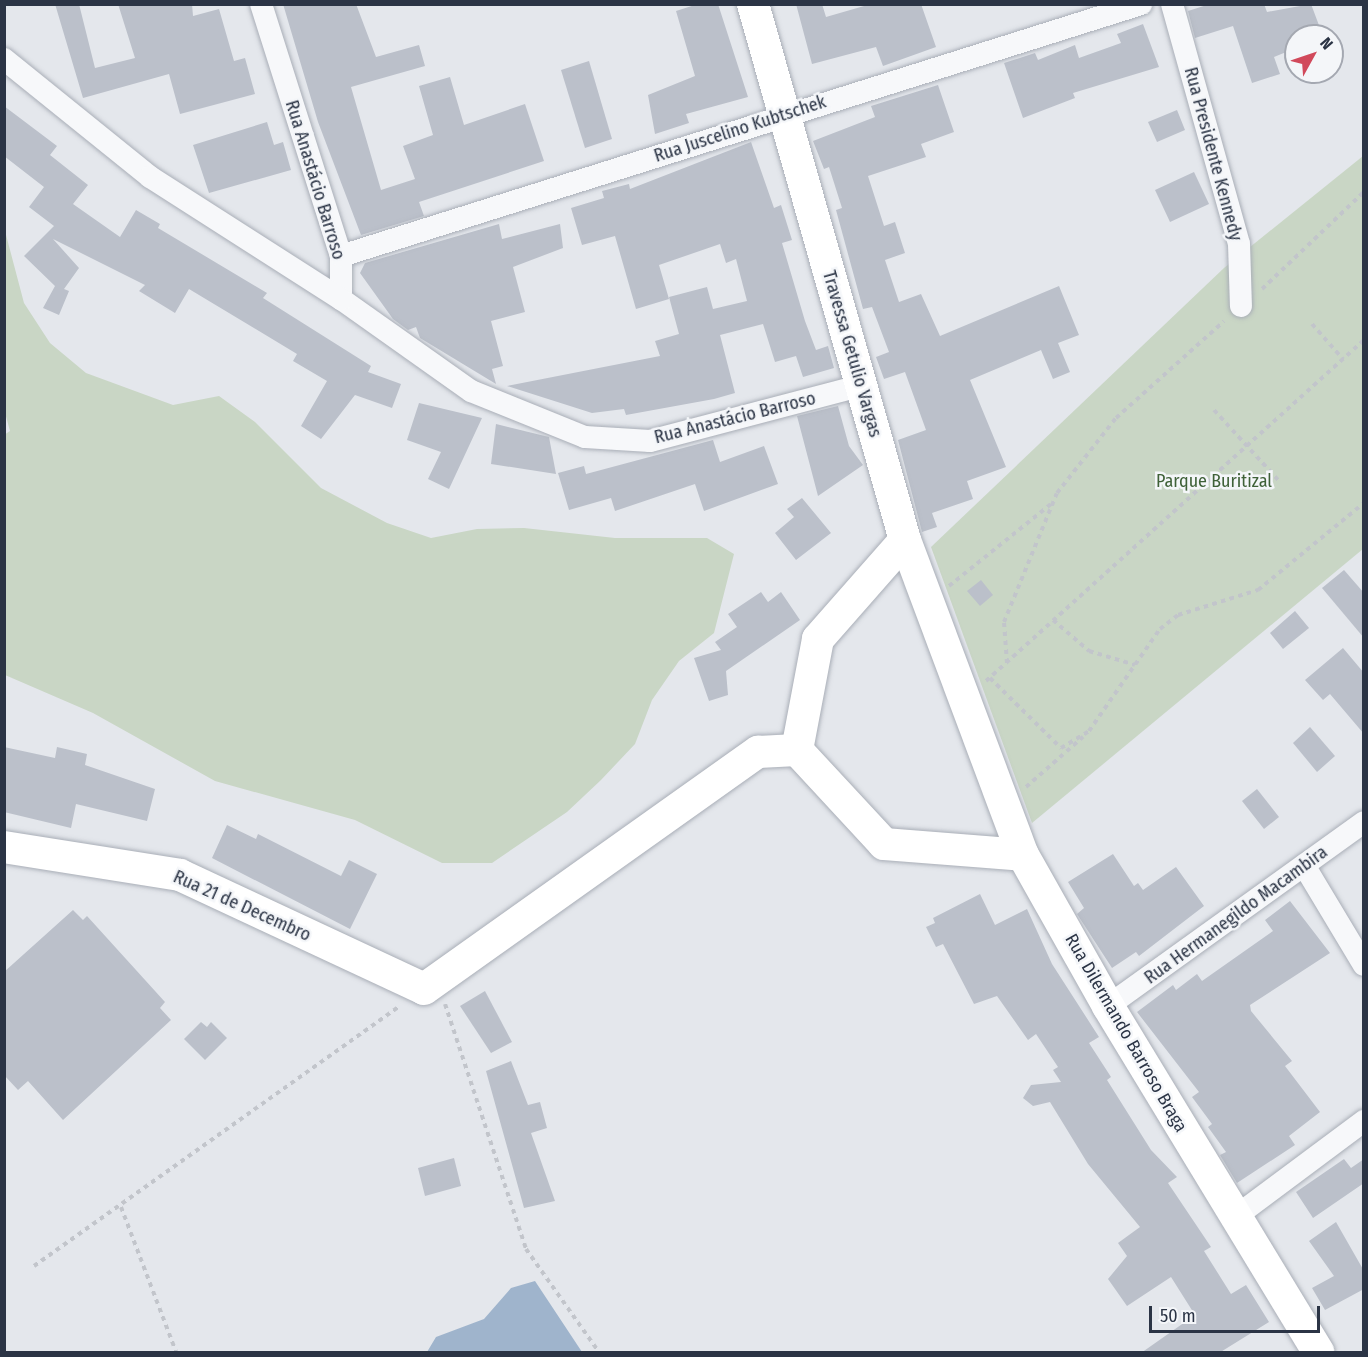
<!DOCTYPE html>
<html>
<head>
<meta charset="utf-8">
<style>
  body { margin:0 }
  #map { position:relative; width:1368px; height:1357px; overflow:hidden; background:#e4e7ec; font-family:"Fira Sans Condensed",sans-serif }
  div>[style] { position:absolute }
  .green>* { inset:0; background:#c9d6c5 }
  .water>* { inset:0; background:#9fb4cc }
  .building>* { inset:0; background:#bbc0ca }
  .path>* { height:4px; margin-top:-2px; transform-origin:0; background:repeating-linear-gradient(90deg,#c2c5cb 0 4.5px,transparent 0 9px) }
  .roads { filter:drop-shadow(0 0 2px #a9aeb7) drop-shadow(0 0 2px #a9aeb7) }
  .street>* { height:22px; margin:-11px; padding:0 11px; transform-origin:11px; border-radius:11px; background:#f7f8fa }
  .secondary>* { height:32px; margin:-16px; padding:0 16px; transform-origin:16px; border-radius:16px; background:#fff }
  span { translate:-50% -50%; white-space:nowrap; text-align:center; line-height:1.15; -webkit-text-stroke:5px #f4f6f9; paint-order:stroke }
  .street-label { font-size:18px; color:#2b3445 }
  .park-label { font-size:18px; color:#3f6138 }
  .frame { position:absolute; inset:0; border:6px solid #2b3445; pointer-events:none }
  .north { position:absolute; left:1284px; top:24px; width:60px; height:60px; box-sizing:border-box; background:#f4f6f9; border:2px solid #a4a8b1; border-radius:50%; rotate:50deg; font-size:16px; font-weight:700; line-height:24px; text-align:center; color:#2b3445 }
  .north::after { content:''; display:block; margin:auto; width:21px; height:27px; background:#d1495b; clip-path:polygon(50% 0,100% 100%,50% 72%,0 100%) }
  .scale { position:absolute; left:1149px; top:1306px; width:171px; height:27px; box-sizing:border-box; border:3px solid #2b3445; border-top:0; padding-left:8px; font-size:18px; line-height:21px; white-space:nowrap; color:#2b3445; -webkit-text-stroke:4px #f4f6f9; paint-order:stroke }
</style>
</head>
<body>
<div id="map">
  <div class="green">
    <div style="clip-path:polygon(1363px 156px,1363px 549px,1032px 823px,931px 547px,1224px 268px)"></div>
    <div style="clip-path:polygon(5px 231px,24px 303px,50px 343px,86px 373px,173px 405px,219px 396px,255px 422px,321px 488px,387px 523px,431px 538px,477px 529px,524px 528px,615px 538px,707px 538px,734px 554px,714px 633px,679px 661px,652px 700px,635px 744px,601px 780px,567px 812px,492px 863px,442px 863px,355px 820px,215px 781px,93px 713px,5px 675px,4px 435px,10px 431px,4px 409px)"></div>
  </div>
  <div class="water">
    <div style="clip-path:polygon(535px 1281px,582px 1352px,427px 1352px,436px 1337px,484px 1319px,511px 1288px)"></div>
  </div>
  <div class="building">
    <div style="clip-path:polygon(55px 4px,79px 4px,95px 68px,135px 58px,118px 4px,192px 4px,193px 16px,219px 9px,234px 61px,245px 58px,255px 94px,180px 114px,169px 74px,83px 98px)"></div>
    <div style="clip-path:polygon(283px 4px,356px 4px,376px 57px,419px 45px,425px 66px,351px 87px,381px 190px,415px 179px,403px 146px,433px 135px,419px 86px,450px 77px,464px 125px,525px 104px,544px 161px,419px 202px,424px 216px,361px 235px,318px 122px)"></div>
    <div style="clip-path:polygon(698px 4px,718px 4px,748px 97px,686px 114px,689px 123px,655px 134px,648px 95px,695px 76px,676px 11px)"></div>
    <div style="clip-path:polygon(796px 4px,822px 4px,826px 17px,871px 4px,921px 4px,936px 47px,883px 66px,876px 47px,812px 64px)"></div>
    <div style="clip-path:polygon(1210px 4px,1264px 4px,1267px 12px,1311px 4px,1323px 36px,1296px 36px,1296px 48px,1274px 57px,1280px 74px,1252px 83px,1233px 26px,1195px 38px,1188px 11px)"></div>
    <div style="clip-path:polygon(1143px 24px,1159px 67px,1073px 93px,1075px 98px,1023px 118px,1004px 63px,1035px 53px,1038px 60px,1075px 45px,1079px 58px,1121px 43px,1117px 34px)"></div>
    <div style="clip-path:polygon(589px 61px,612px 139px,585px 148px,561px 70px)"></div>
    <div style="clip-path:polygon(938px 85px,954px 132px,921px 144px,926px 157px,868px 176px,884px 226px,895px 222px,905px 253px,885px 260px,899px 302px,921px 294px,940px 336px,1059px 286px,1079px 335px,1058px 343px,1070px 372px,1053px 379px,1041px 350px,970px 380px,1006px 467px,967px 481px,973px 499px,932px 513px,937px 527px,922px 532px,898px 440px,926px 430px,905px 372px,884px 379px,876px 357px,889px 352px,872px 307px,863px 309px,836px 210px,842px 208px,829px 167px,824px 169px,813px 141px,875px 117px,871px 106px)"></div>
    <div style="clip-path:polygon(4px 106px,57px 146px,50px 155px,88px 185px,73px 204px,120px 237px,136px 210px,160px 224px,158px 228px,267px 293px,263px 298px,371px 366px,368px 372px,401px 384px,392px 408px,355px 395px,321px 439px,301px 426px,327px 381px,293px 361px,297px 354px,189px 289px,175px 313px,139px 291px,145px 285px,53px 239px,79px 268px,64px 289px,69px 291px,59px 315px,43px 308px,55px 286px,24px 256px,54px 226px,29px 207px,44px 187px,4px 156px)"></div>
    <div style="clip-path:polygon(1177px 110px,1185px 130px,1157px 142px,1148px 122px)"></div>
    <div style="clip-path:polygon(267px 122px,274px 145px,283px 142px,291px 170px,209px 193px,193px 145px)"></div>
    <div style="clip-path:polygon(751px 142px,774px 208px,781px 205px,792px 240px,782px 243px,805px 321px,816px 350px,828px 346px,834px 368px,803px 377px,796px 356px,775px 362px,763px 324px,720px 335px,735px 393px,714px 399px,626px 415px,624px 409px,592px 413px,507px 386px,660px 356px,655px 341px,679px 334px,669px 297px,707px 287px,713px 309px,747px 301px,736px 259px,726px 263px,720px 244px,659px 265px,669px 299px,636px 309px,615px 236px,582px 245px,571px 208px,604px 198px,602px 191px,629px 184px,630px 189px)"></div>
    <div style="clip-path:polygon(1194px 172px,1209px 204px,1170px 222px,1155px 190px)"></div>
    <div style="clip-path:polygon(499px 224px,502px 239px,560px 224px,563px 248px,513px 267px,525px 312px,491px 321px,503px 366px,492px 369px,496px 384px,420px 338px,416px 327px,408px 330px,393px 319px,360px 273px,365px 263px)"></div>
    <div style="clip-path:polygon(419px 403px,482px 418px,449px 489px,428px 479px,441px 452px,407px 440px)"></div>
    <div style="clip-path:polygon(838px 406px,849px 446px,863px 465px,818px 496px,797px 416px)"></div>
    <div style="clip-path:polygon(496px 424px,549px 437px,556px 474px,491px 464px)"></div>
    <div style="clip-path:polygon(713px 440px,720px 462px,764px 446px,778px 484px,704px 511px,695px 484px,615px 511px,611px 498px,569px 510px,558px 473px,584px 466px,586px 474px)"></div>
    <div style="clip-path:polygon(802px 498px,831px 533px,796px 560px,775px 533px,794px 517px,787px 509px)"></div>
    <div style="clip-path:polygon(1344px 570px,1364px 593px,1364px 638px,1322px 588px)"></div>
    <div style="clip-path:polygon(981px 580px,993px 595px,980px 606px,967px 591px)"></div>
    <div style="clip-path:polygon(761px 592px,768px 602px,781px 592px,800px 620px,726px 671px,728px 695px,709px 701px,694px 658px,721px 650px,715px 642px,737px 627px,728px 614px)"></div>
    <div style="clip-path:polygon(1295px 611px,1309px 628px,1283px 649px,1270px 633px)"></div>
    <div style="clip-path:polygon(1343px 648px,1364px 673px,1364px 734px,1330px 694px,1323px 700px,1305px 680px)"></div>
    <div style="clip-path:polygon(1310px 727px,1335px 756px,1317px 772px,1293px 743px)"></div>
    <div style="clip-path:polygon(4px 747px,55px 758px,57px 747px,87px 754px,85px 765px,155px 789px,147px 821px,76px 804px,71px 828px,4px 812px)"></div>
    <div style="clip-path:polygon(1257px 789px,1279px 817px,1264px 829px,1242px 801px)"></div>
    <div style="clip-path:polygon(227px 825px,256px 839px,258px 834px,341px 876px,349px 860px,377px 874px,350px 929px,212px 858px)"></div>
    <div style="clip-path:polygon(1113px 854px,1134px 886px,1138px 883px,1143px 890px,1176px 867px,1204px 906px,1139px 956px,1136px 952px,1112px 968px,1077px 914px,1084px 908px,1068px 882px)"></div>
    <div style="clip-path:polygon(980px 894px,995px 925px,1027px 909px,1052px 964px,1099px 1037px,1089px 1043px,1111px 1077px,1107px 1080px,1151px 1150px,1177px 1177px,1168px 1183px,1211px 1247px,1204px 1251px,1231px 1294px,1246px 1285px,1269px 1322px,1219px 1353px,1141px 1353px,1195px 1315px,1171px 1277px,1127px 1306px,1108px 1279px,1127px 1256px,1118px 1243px,1140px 1227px,1088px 1164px,1050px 1102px,1033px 1106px,1023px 1098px,1031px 1085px,1061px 1082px,1053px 1070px,1058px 1067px,1036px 1034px,1028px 1040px,997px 996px,974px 1004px,943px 944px,936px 947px,926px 927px,935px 923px,933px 918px)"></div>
    <div style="clip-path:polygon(1290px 901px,1330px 953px,1250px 1005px,1251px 1011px,1292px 1061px,1285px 1066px,1320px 1112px,1289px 1136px,1295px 1145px,1237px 1183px,1220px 1155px,1226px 1152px,1208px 1127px,1212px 1124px,1192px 1097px,1199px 1092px,1137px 1012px,1173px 985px,1176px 990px,1197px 974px,1202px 981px,1273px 931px,1265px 920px)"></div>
    <div style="clip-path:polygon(73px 910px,83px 920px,87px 916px,165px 1002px,160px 1008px,171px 1020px,63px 1120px,28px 1081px,18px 1090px,4px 1075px,4px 972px)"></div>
    <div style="clip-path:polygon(485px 991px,512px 1042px,491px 1053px,460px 1006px)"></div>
    <div style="clip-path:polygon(201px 1022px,207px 1027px,211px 1022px,227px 1038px,205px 1060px,184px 1039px)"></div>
    <div style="clip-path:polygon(511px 1061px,528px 1105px,540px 1102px,547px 1128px,531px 1133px,555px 1201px,524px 1208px,486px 1071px)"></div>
    <div style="clip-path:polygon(454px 1158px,461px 1186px,425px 1196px,418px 1168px)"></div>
    <div style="clip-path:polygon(1344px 1159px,1351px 1168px,1364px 1159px,1364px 1183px,1313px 1218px,1296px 1192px)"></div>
    <div style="clip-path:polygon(1336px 1222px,1364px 1271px,1364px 1289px,1325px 1310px,1312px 1288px,1334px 1276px,1309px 1241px)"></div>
  </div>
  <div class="path">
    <div style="left:1262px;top:289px;width:141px;rotate:-43.6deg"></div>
    <div style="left:1312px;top:324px;width:47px;rotate:48.5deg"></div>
    <div style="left:1214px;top:410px;width:98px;rotate:47.5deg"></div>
    <div style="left:949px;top:586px;width:131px;rotate:-38.8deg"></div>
    <div style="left:1053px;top:620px;width:48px;rotate:40.7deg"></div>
    <div style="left:1089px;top:651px;width:48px;rotate:16.9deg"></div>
    <div style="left:1007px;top:663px;width:41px;rotate:-94.2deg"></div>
    <div style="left:1004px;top:622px;width:139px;rotate:-67.7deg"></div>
    <div style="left:1057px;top:493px;width:95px;rotate:-51.8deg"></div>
    <div style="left:1116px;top:418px;width:145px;rotate:-41.9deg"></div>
    <div style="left:990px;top:678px;width:100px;rotate:44.6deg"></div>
    <div style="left:1061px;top:748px;width:33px;rotate:-31deg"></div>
    <div style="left:1089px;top:731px;width:124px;rotate:-55.2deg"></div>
    <div style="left:1160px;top:629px;width:23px;rotate:-38deg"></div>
    <div style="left:1178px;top:615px;width:84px;rotate:-17.4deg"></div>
    <div style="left:1258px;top:590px;width:137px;rotate:-39.4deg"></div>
    <div style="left:986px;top:681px;width:509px;rotate:-42.05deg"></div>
    <div style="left:1026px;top:787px;width:76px;rotate:-41.3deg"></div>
    <div style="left:445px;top:1004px;width:258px;rotate:71.7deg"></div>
    <div style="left:526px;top:1249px;width:126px;rotate:54.7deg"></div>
    <div style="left:121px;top:1207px;width:155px;rotate:69.2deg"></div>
    <div style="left:34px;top:1266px;width:448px;rotate:-35.4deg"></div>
  </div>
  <div class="roads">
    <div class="street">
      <div style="left:261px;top:4px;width:264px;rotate:72.4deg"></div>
      <div style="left:341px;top:256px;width:43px;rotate:90deg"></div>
      <div style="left:341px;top:299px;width:159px;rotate:35.3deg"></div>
      <div style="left:471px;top:391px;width:123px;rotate:22deg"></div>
      <div style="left:585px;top:437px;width:65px;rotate:3.5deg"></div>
      <div style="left:650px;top:441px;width:217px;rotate:-14.7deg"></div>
      <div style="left:1172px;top:4px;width:249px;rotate:74.4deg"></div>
      <div style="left:1239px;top:244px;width:62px;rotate:88.2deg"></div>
      <div style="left:4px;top:59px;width:188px;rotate:38.9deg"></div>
      <div style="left:150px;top:177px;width:227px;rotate:32.6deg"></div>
      <div style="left:341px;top:256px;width:839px;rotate:-17.48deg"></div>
      <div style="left:1305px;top:867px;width:114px;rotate:59deg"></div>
      <div style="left:1108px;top:1006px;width:315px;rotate:-35.7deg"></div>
      <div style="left:1235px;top:1217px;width:161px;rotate:-36.7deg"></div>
    </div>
    <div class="secondary">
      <div style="left:753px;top:4px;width:557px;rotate:74.17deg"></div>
      <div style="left:905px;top:540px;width:336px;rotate:69.5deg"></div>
      <div style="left:1023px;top:855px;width:173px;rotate:60.6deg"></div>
      <div style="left:1108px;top:1006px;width:405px;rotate:58.7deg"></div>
      <div style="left:905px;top:540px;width:132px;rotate:131.3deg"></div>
      <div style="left:818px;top:639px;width:113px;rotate:100.7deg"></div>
      <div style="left:797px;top:750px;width:128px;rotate:47.2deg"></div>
      <div style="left:884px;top:844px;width:139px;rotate:4.5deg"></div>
      <div style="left:4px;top:847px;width:178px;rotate:9deg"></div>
      <div style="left:180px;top:875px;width:269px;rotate:25deg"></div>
      <div style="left:424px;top:989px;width:410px;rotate:-35.4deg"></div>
      <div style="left:758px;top:752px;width:39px;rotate:-3deg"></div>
    </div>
  </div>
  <div class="street-label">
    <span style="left:740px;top:129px;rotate:-18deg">Rua Juscelino Kubtschek</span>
    <span style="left:1213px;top:154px;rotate:75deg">Rua Presidente Kennedy</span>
    <span style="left:315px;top:180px;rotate:73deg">Rua Anastácio Barroso</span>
    <span style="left:852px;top:354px;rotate:74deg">Travessa Getulio Vargas</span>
    <span style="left:735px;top:418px;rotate:-14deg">Rua Anastácio Barroso</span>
    <span style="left:242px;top:906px;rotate:24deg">Rua 21 de Decembro</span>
    <span style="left:1236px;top:915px;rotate:-36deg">Rua Hermanegildo Macambira</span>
    <span style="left:1126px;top:1033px;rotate:60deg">Rua Dilermando Barroso Braga</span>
  </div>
  <div class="park-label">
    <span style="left:1214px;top:481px">Parque Buritizal</span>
  </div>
  <div class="frame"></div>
  <div class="north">N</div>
  <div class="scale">50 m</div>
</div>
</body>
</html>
